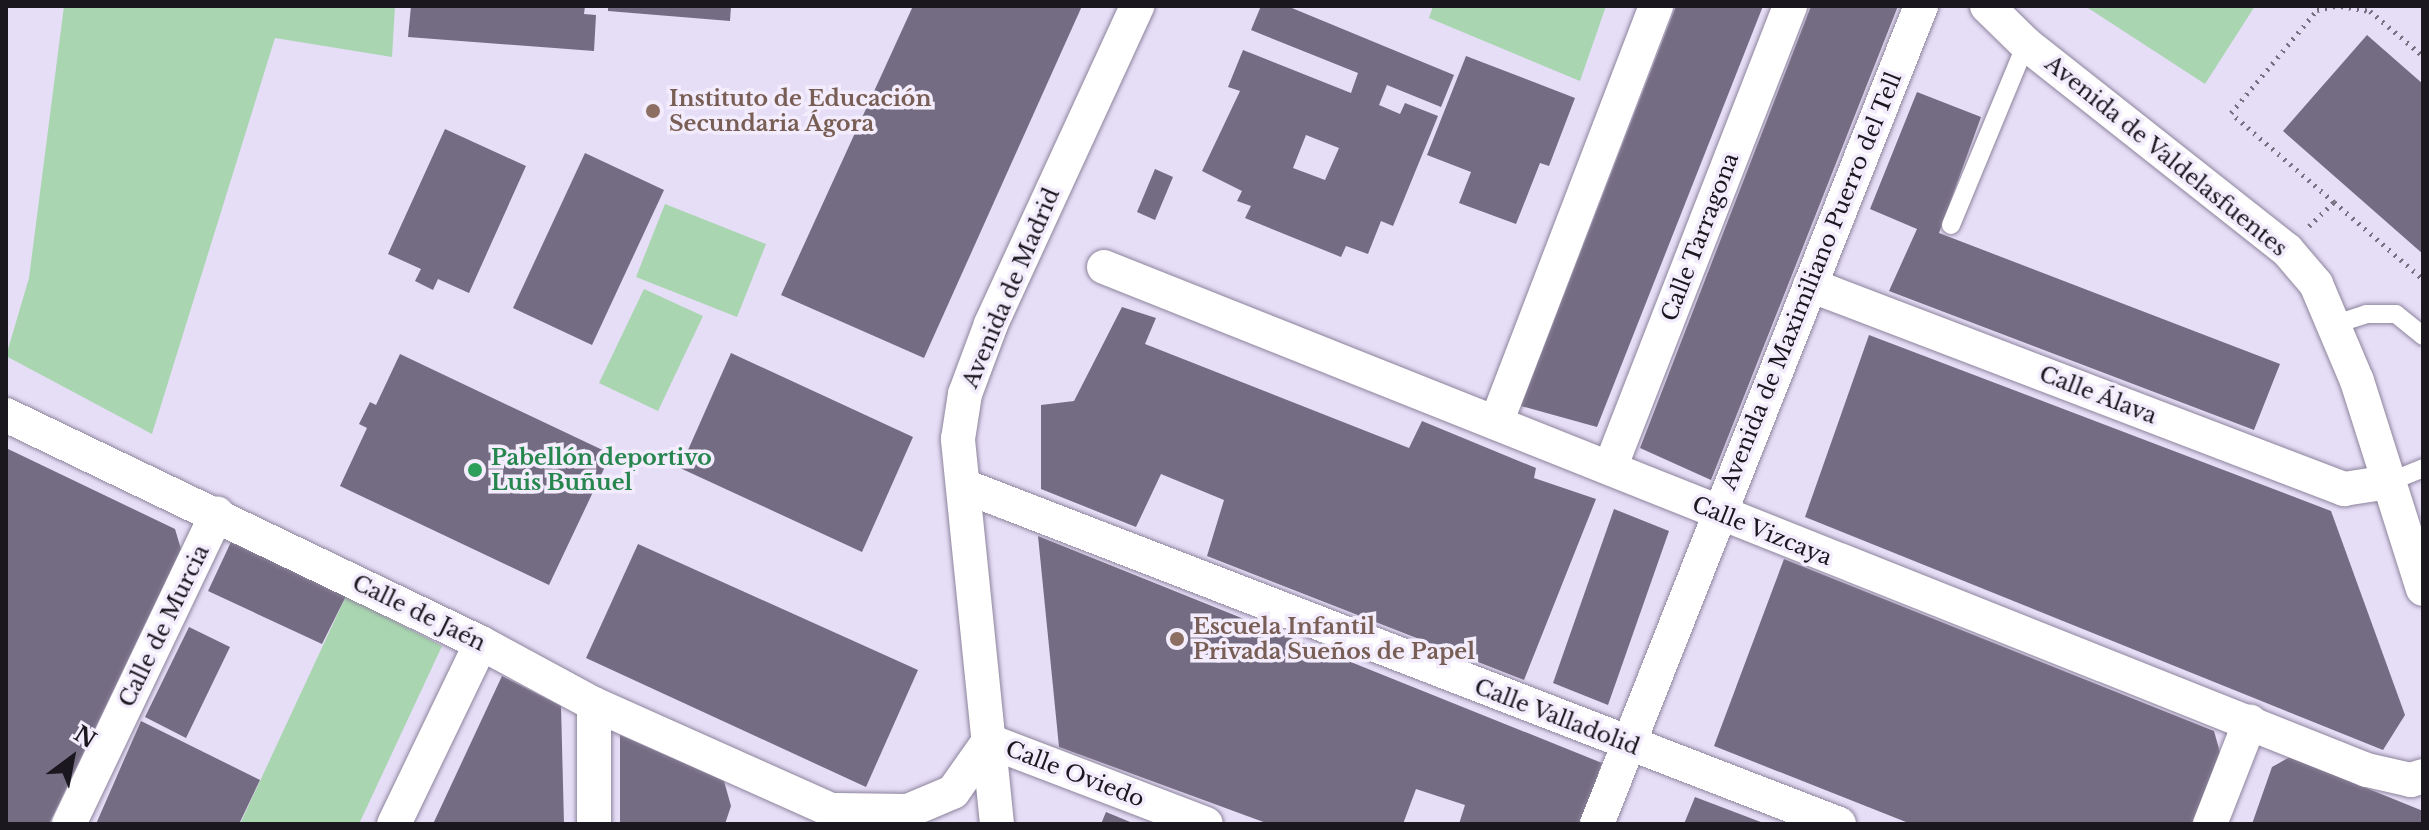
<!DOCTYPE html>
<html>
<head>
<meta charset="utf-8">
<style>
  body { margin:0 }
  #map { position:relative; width:2429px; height:830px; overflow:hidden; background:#e6ddf7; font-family:"Libre Baskerville",serif }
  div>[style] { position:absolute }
  .green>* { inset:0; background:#a9d6b0 }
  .building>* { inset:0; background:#746c82 }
  .path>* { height:5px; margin-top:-2.5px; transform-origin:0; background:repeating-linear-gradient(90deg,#777181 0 2px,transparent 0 8px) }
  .roads { filter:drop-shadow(0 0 2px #8d849c) drop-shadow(0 0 2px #8d849c) }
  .lane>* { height:18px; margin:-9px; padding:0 9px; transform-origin:9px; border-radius:9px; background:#fff }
  .street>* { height:34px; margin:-17px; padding:0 17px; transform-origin:17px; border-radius:17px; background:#fff }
  .dots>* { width:22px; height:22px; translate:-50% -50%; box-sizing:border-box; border:4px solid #f2ecfc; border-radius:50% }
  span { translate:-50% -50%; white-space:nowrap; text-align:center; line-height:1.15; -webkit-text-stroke:7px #f2ecfc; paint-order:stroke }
  .education-label { font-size:22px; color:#785e54; font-weight:700 }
  .left { translate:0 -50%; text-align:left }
  .street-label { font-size:22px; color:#1a171f }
  .leisure-label { font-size:22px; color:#27864d; font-weight:700 }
  .frame { position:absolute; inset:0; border:8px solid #1a171f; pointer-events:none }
  .north { position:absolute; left:32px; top:718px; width:80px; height:80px; -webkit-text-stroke:6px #f2ecfc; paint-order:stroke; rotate:32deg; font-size:22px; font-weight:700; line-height:32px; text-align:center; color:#1a171f }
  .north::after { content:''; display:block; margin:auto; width:28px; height:36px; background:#1a171f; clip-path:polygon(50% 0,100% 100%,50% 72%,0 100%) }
</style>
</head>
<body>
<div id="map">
  <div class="green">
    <div style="clip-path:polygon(64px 6px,395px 6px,392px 57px,275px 38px,152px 434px,6px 356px,29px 278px)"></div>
    <div style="clip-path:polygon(1433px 6px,1606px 6px,1580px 81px,1429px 18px)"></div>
    <div style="clip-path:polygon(2085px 6px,2255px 6px,2205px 84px)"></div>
    <div style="clip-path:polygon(665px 204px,766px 244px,737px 317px,636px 277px)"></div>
    <div style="clip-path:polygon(644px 289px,703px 316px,658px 411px,599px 383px)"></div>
    <div style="clip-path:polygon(346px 596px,442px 646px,359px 824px,240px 824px)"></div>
  </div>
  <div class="building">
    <div style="clip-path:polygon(411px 6px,585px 6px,584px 14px,596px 15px,594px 51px,408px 37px)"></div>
    <div style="clip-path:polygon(608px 6px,731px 6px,730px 21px,608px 11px)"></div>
    <div style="clip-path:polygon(913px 6px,1082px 6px,924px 358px,781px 295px)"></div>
    <div style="clip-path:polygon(evenodd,1261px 6px,1287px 6px,1454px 75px,1441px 107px,1387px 85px,1379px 105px,1400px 114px,1405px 103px,1438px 116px,1393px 226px,1381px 221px,1368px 254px,1346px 246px,1341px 257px,1245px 218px,1251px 206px,1237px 201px,1242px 191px,1202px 171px,1240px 91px,1228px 87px,1243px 50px,1351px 93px,1358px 73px,1251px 30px,1261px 6px,1306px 135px,1339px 148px,1325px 180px,1293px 168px,1306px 135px)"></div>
    <div style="clip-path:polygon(1676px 6px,1763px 6px,1597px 427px,1521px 406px)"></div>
    <div style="clip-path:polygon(1811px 6px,1898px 6px,1711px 480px,1640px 448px)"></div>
    <div style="clip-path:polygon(2367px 35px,2423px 84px,2423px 254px,2283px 131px)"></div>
    <div style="clip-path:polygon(1466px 56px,1575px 98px,1549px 166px,1540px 163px,1516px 224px,1459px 203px,1471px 172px,1427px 155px)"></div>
    <div style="clip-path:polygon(1917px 92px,1981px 117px,1939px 233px,2280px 364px,2254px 430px,1889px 291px,1917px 229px,1870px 209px)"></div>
    <div style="clip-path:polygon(445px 129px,526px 166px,469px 293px,438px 279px,433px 290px,415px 281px,421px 269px,388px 254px)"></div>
    <div style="clip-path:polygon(585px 153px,664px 190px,592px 345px,513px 308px)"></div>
    <div style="clip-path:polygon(1155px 169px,1173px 177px,1155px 220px,1137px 212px)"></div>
    <div style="clip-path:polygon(1122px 307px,1156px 318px,1145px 344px,1409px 448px,1422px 421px,1536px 468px,1534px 478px,1596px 499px,1524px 680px,1207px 556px,1224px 500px,1161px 474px,1136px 527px,1041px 489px,1041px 405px,1074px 401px)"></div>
    <div style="clip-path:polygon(1869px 335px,2331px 511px,2405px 715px,2383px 750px,1805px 517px)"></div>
    <div style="clip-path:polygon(731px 353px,913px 437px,862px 552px,680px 468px)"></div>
    <div style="clip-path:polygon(400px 354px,611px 454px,549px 585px,340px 486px,367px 428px,359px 424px,370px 402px,376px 405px)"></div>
    <div style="clip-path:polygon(6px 448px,175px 529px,181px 549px,49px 824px,6px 824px)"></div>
    <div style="clip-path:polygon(1614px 509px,1669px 531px,1608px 705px,1553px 683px)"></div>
    <div style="clip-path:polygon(1038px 536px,1602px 763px,1581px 824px,1459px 824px,1465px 805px,1416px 789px,1403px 824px,1269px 824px,1059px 747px)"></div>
    <div style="clip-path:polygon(231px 542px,346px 596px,322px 644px,208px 591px)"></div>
    <div style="clip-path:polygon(638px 544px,918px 670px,866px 787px,586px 658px)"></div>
    <div style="clip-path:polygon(1784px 559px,2214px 731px,2221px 756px,2193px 824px,1911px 824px,1714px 746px)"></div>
    <div style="clip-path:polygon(189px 627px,230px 647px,186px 738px,145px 717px)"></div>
    <div style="clip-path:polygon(502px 676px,561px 706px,564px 824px,433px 824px)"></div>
    <div style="clip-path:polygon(141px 721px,260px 780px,239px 824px,96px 824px)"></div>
    <div style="clip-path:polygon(620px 735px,724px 781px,731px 806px,725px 824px,620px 824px)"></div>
    <div style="clip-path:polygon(2290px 757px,2423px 811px,2423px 824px,2252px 824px,2272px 767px)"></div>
    <div style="clip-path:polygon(1695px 797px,1766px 824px,1684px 824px)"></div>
    <div style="clip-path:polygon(1106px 812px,1135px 824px,1101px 824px)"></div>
  </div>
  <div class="path">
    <div style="left:2341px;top:6px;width:29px;rotate:10deg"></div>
    <div style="left:2370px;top:11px;width:70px;rotate:40.3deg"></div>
    <div style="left:2334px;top:202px;width:118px;rotate:40.9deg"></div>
    <div style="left:2309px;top:226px;width:35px;rotate:-44deg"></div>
    <div style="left:2334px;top:202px;width:136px;rotate:-139.2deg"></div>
    <div style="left:2231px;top:113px;width:134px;rotate:-50.1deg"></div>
    <div style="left:2317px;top:10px;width:18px;rotate:-13deg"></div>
  </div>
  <div class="roads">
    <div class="lane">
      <div style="left:1951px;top:225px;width:196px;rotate:-67.5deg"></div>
      <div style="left:2336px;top:324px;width:32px;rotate:-18deg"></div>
      <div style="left:2366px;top:314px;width:30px"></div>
      <div style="left:2396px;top:314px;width:35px;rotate:39deg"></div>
      <div style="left:2389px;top:482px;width:37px;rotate:-22deg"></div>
    </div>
    <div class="street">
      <div style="left:1987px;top:6px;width:54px;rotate:44.3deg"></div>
      <div style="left:2026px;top:44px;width:333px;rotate:38.3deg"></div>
      <div style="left:2287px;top:250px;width:45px;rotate:49.5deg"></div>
      <div style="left:2316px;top:284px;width:105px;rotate:67.1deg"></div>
      <div style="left:2357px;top:381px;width:218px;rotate:72.4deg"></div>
      <div style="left:1104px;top:267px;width:1359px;rotate:21.72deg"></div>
      <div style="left:2367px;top:770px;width:45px;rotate:12.8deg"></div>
      <div style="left:2411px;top:780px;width:13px;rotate:-18deg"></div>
      <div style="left:1810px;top:285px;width:572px;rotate:20.91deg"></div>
      <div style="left:2344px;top:489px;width:46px;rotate:-8.8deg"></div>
      <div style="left:6px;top:415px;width:527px;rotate:25.64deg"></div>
      <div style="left:481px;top:643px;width:128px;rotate:28.4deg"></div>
      <div style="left:594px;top:704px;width:294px;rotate:24.1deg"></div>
      <div style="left:1496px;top:423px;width:447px;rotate:-69deg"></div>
      <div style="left:1610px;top:468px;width:496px;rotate:-68.7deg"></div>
      <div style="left:964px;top:486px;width:938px;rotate:21.12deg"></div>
      <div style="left:594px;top:704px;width:120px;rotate:90deg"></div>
      <div style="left:837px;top:810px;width:71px;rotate:0.8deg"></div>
      <div style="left:908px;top:811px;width:49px;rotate:-22.9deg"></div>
      <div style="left:953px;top:792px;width:62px;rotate:-54.8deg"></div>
      <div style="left:989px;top:741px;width:232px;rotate:20.9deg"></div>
      <div style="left:69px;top:824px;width:344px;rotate:-64.5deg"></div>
      <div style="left:394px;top:824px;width:201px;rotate:-64.3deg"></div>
      <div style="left:997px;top:824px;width:387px;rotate:-95.8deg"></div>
      <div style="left:958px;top:439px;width:46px;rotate:-81.2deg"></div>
      <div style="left:965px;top:394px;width:75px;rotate:-69.6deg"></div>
      <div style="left:991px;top:324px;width:350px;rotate:-65.3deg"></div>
      <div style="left:1597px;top:824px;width:880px;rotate:-68.39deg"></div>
      <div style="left:2210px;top:824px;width:110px;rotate:-68.6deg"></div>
    </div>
  </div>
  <div class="dots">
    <div style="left:653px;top:111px;background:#8d6e63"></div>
    <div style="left:475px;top:470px;background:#2e9e5b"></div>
    <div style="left:1177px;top:639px;background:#8d6e63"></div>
  </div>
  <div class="education-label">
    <span class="left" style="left:669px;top:111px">Instituto de Educación<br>Secundaria Ágora</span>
    <span class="left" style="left:1193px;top:639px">Escuela Infantil<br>Privada Sueños de Papel</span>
  </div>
  <div class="street-label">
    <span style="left:2166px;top:156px;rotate:39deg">Avenida de Valdelasfuentes</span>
    <span style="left:1700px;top:237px;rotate:-69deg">Calle Tarragona</span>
    <span style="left:1811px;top:281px;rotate:-68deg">Avenida de Maximiliano Puerro del Tell</span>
    <span style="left:1011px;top:288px;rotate:-67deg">Avenida de Madrid</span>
    <span style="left:2098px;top:395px;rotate:21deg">Calle Álava</span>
    <span style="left:1762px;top:531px;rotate:22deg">Calle Vizcaya</span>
    <span style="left:419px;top:613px;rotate:26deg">Calle de Jaén</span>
    <span style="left:164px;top:626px;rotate:-64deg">Calle de Murcia</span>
    <span style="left:1557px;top:717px;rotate:21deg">Calle Valladolid</span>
    <span style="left:1075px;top:774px;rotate:21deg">Calle Oviedo</span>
  </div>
  <div class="leisure-label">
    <span class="left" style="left:491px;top:470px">Pabellón deportivo<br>Luis Buñuel</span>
  </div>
  <div class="frame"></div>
  <div class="north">N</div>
</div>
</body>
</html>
